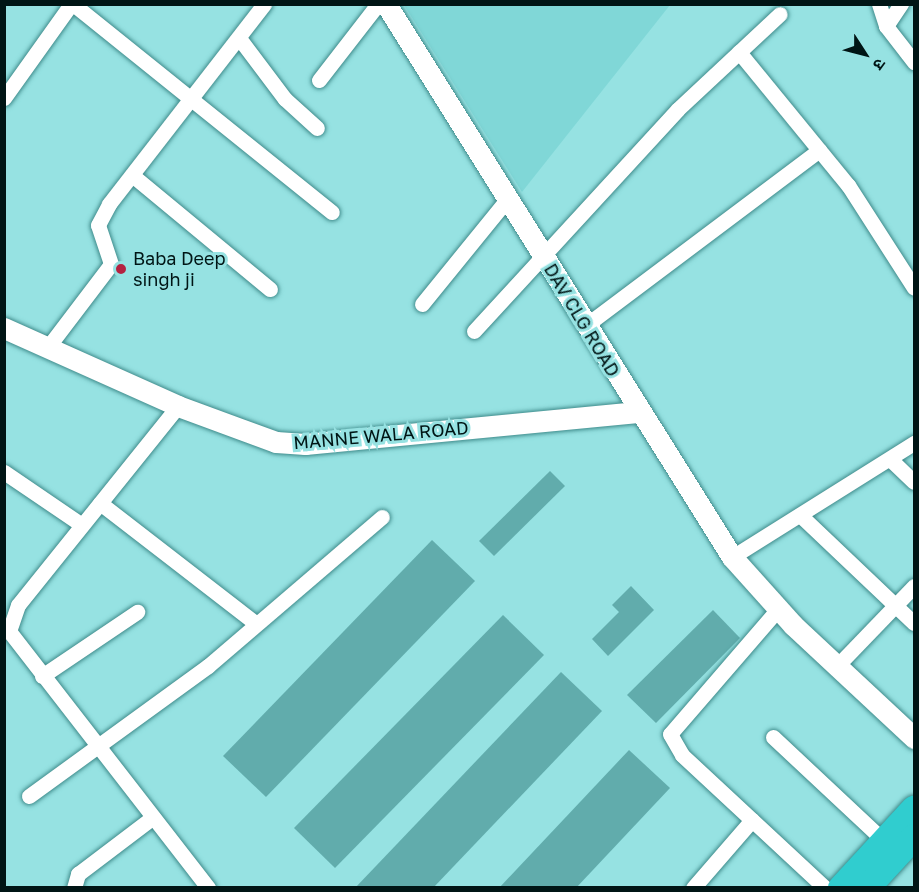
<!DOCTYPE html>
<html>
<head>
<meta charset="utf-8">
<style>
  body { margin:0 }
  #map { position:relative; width:919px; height:892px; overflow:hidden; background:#96e2e2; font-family:"Golos Text","Noto Sans Devanagari",sans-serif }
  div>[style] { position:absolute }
  .built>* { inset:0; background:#80d7d7 }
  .building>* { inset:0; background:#61acac }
  .roads { filter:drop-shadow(0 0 2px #3f8b8b) drop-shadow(0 0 2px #3f8b8b) }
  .street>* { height:15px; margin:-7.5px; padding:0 7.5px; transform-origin:7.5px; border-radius:7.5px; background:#fff }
  .secondary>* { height:21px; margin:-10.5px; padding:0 10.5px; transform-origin:10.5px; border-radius:10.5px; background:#fff }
  .highway>* { height:26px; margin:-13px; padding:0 13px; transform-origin:13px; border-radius:13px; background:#30cdcf }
  .dots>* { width:16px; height:16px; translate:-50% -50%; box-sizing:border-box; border:3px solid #96e2e2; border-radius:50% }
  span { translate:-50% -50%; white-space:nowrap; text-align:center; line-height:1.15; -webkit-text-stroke:6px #96e2e2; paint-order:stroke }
  .poi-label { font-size:18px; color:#001515 }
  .left { translate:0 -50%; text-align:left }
  .street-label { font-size:18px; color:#001515 }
  .frame { position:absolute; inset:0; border:6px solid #001515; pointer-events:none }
  .north { position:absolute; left:835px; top:24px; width:60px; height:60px; -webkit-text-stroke:4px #96e2e2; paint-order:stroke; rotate:126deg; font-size:16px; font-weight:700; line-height:24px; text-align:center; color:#001515 }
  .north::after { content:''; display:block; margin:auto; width:21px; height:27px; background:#001515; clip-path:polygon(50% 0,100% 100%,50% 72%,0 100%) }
</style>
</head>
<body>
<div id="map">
  <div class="built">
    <div style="clip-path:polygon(404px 5px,404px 4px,670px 5px,522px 192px)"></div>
  </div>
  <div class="building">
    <div style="clip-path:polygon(550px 471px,565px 486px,494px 556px,479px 541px)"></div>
    <div style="clip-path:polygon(432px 540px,475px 581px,266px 797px,223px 756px)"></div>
    <div style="clip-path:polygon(631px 586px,654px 610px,608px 656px,592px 639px,619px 612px,612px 605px)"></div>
    <div style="clip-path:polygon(713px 610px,740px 638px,656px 723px,627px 695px)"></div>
    <div style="clip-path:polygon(503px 615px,544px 655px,335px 868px,294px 828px)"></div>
    <div style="clip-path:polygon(561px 672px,602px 711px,433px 888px,355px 888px)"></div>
    <div style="clip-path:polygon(629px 750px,670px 788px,576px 888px,499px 888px)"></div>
  </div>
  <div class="roads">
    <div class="street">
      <div style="left:73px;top:4px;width:332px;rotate:38.8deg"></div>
      <div style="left:879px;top:4px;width:23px;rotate:72deg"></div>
      <div style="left:886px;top:26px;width:46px;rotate:52.1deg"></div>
      <div style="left:886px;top:26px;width:27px;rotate:-56deg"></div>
      <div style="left:239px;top:38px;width:76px;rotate:53deg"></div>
      <div style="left:285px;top:99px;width:43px;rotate:42.2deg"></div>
      <div style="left:739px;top:52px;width:172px;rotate:50.7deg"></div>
      <div style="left:848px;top:185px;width:122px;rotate:57.3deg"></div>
      <div style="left:319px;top:80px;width:96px;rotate:-52.2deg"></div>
      <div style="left:4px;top:98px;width:115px;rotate:-54.5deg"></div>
      <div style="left:132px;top:175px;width:179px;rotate:39.6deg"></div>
      <div style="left:422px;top:304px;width:136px;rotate:-50.9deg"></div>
      <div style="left:585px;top:326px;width:293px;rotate:-36.9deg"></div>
      <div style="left:474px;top:331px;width:301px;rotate:-47.4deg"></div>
      <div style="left:678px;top:109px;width:139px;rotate:-43deg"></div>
      <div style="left:48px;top:347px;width:104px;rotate:-52.8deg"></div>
      <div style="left:111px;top:264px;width:41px;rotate:-108.4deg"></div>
      <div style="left:98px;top:225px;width:24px;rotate:-62deg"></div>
      <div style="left:109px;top:204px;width:253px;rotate:-52.2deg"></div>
      <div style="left:178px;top:406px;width:255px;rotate:128.8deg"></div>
      <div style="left:18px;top:605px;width:28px;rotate:109deg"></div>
      <div style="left:9px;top:631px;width:325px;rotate:52.2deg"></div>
      <div style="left:890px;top:459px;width:33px;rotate:44deg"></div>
      <div style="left:4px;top:472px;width:94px;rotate:34.2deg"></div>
      <div style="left:100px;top:503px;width:196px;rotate:37.7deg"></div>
      <div style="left:800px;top:515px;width:157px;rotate:43.5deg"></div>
      <div style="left:732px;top:557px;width:215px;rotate:-32.1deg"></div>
      <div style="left:778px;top:609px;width:165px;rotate:130.8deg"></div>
      <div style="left:670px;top:734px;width:24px;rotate:60deg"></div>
      <div style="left:682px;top:755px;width:195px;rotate:42.9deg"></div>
      <div style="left:837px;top:666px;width:111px;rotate:-46.1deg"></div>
      <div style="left:42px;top:676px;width:115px;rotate:-34deg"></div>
      <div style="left:773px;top:737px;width:152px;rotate:43.1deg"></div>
      <div style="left:29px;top:796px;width:221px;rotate:-36deg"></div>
      <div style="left:208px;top:666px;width:229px;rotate:-40.6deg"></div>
      <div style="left:74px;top:888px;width:15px;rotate:-74deg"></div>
      <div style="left:78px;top:874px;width:94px;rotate:-37.2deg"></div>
      <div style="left:693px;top:888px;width:90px;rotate:-49.1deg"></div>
    </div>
    <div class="secondary">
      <div style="left:386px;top:4px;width:652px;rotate:57.97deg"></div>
      <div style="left:732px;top:557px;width:91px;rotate:48.1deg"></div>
      <div style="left:793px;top:625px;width:166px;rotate:43deg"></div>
      <div style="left:4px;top:328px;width:191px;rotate:24.1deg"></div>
      <div style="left:178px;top:406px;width:104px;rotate:20.2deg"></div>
      <div style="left:276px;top:442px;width:29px;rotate:4deg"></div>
      <div style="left:305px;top:444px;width:334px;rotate:-5.5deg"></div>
    </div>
    <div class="highway">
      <div style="left:841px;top:888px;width:108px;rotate:-47.3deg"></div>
      <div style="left:867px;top:888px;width:69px;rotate:-47.3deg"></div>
    </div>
  </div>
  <div class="dots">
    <div style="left:121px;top:269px;background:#b42241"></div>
  </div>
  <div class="poi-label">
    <span class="left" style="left:133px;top:269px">Baba Deep<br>singh ji</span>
  </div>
  <div class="street-label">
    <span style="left:582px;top:320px;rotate:59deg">DAV CLG ROAD</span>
    <span style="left:381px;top:435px;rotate:-5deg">MANNE WALA ROAD</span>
  </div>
  <div class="frame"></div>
  <div class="north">उ</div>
</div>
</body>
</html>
